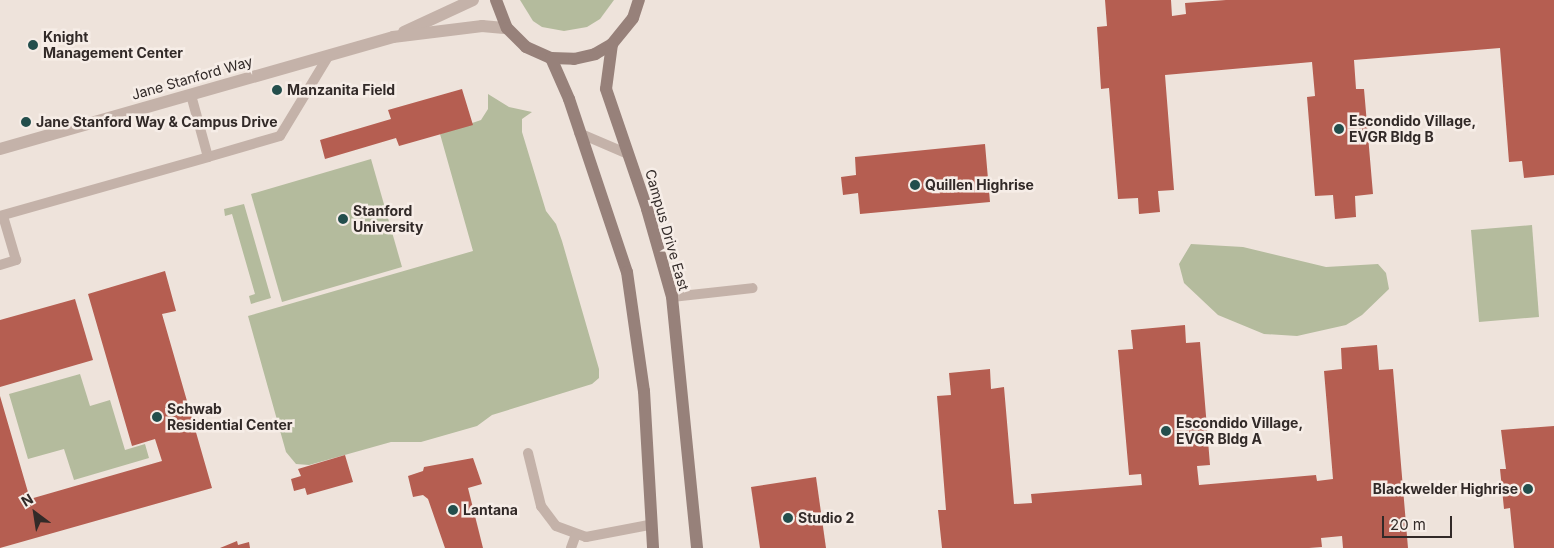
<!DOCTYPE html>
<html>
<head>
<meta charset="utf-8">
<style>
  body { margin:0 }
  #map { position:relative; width:1554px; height:548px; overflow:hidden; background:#eee3db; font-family:Inter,sans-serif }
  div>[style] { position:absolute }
  .green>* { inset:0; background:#b4bb9d }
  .building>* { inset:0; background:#b55e51 }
  .lane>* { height:10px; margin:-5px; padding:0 5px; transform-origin:5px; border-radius:5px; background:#c4b2a9 }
  .street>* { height:12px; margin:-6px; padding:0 6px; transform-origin:6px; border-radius:6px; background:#c4b2a9 }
  .secondary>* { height:12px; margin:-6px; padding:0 6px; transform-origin:6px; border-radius:6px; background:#97817a }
  .dots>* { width:14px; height:14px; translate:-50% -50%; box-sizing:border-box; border:2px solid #f6ede7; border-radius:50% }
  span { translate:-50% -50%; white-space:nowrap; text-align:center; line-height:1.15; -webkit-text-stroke:5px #f6ede7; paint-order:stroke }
  .poi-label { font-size:14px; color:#322a28; font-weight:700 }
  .left { translate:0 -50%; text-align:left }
  .right { translate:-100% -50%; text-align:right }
  .street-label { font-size:14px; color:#322a28 }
  .north { position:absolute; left:10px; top:488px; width:50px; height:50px; -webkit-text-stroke:4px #f6ede7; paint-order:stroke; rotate:329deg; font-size:14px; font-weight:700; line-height:20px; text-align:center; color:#322a28 }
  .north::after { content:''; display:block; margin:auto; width:18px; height:22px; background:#322a28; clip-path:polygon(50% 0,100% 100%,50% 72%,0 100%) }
  .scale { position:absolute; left:1382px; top:516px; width:70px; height:22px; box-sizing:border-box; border:2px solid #322a28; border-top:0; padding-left:6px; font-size:15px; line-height:18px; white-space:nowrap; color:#322a28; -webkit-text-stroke:4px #f6ede7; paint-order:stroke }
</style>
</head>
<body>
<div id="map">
  <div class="green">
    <div style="clip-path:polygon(520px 0,614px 0,600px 19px,587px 27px,564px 31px,542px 27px,533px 21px)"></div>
    <div style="clip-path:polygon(488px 94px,509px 107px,532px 112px,522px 119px,522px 132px,546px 211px,556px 224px,562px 241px,599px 369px,599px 378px,592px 384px,492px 415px,477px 426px,421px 442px,391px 442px,309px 465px,296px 464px,286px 452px,248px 316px,473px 251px,440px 134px,481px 120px,488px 109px)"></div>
    <div style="clip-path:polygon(371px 159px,402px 267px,282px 302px,251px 194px)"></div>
    <div style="clip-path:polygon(244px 204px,271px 298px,251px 304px,249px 296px,255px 294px,232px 214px,225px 216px,224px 209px)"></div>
    <div style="clip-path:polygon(1532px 225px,1539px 317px,1479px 322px,1471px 230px)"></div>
    <div style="clip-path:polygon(1191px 244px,1243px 247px,1326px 267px,1378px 264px,1386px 273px,1389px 289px,1362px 315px,1346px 325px,1297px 336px,1264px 334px,1218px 315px,1184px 283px,1179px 264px)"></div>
    <div style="clip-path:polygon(80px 374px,90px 406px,110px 400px,125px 450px,145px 444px,149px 458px,74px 480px,64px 449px,28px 459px,9px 394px)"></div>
  </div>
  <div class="building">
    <div style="clip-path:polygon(1105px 0,1171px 0,1172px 16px,1186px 14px,1185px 3px,1226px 0,1554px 0,1554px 175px,1524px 178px,1522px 161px,1509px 162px,1500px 48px,1354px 60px,1356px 89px,1364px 89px,1373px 194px,1355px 196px,1356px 217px,1335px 219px,1333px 195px,1315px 196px,1307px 97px,1315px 96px,1312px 62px,1165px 75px,1174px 190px,1158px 191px,1160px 212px,1139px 214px,1138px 198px,1118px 199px,1109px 88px,1101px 89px,1097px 27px,1107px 26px)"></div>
    <div style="clip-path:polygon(462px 89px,473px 125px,399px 146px,396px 138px,325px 159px,320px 140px,391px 119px,388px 110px)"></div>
    <div style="clip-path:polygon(985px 144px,990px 202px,860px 214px,858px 193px,843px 195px,841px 177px,856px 175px,855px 157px)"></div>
    <div style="clip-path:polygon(165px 271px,176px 311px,162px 314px,212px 488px,0 548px,0 396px,30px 499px,162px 461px,155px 439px,132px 446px,88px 294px)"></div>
    <div style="clip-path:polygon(75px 299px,93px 360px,0 387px,0 320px)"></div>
    <div style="clip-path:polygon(1185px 325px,1186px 343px,1200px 342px,1210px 465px,1197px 466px,1199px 485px,1316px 475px,1317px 481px,1333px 479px,1324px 371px,1342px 369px,1341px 348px,1377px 345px,1379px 370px,1393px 369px,1408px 548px,1343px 548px,1342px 536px,1321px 538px,1322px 547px,1309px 548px,942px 548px,938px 510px,946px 510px,937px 396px,951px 395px,949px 373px,990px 369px,991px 389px,1004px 387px,1014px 504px,1032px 503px,1031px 494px,1142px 485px,1141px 474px,1129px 475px,1118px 350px,1133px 349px,1131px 330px)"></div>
    <div style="clip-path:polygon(1554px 426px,1554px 548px,1514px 548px,1510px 508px,1504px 509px,1500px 469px,1506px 469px,1501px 430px)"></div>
    <div style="clip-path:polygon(345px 455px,353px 482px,307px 495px,305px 488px,294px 491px,291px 479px,301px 476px,298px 469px)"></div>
    <div style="clip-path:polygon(473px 458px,482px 484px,468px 488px,483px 548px,445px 548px,428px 499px,423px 495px,413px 497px,408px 476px,423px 471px,424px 467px)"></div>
    <div style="clip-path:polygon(816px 477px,826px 548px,760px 548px,751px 487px)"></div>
    <div style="clip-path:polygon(237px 541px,238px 545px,249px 542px,250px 548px,220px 548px)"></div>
  </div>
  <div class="lane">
    <div style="left:191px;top:95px;width:64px;rotate:74.7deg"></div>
    <div style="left:208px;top:157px;width:75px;rotate:-16.3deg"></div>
    <div style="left:280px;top:136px;width:95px;rotate:-58.8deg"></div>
    <div style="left:579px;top:133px;width:53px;rotate:23.2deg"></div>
    <div style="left:0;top:216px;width:216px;rotate:-15.8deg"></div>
    <div style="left:0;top:265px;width:17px;rotate:-17deg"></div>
    <div style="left:16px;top:260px;width:46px;rotate:-106.5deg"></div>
    <div style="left:672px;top:297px;width:81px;rotate:-6.3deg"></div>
    <div style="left:528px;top:453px;width:55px;rotate:76.2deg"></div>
    <div style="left:541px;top:506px;width:25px;rotate:53deg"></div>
    <div style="left:556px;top:526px;width:32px;rotate:20deg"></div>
    <div style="left:586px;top:537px;width:64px;rotate:-10.8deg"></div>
    <div style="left:571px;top:548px;width:15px;rotate:-70deg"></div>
  </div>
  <div class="street">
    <div style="left:404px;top:32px;width:76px;rotate:-24.9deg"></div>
    <div style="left:0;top:149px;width:409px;rotate:-15.9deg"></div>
    <div style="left:393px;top:37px;width:90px;rotate:-7deg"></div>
    <div style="left:482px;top:26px;width:25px;rotate:5deg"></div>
  </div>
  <div class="secondary">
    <div style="left:496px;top:0;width:30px;rotate:69deg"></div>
    <div style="left:507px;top:28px;width:27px;rotate:45deg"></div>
    <div style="left:526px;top:47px;width:27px;rotate:24deg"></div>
    <div style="left:551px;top:58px;width:23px;rotate:2deg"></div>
    <div style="left:574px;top:59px;width:22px;rotate:-13deg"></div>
    <div style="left:595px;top:54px;width:20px;rotate:-30deg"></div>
    <div style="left:612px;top:44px;width:33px;rotate:-51deg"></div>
    <div style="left:633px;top:18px;width:19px;rotate:-72deg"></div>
    <div style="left:612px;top:44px;width:45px;rotate:97.6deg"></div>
    <div style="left:606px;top:89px;width:127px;rotate:71.1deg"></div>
    <div style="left:647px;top:209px;width:91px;rotate:74.1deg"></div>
    <div style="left:672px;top:297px;width:252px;rotate:84.3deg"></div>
    <div style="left:551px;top:58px;width:45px;rotate:66.3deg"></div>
    <div style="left:569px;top:99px;width:182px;rotate:71.5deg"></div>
    <div style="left:627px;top:272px;width:120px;rotate:81.9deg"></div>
    <div style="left:644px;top:391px;width:157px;rotate:86.7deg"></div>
  </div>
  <div class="dots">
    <div style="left:33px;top:45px;background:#234e4c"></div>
    <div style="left:277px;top:90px;background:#234e4c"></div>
    <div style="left:26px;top:122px;background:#234e4c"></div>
    <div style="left:1339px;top:129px;background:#234e4c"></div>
    <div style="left:915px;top:185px;background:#234e4c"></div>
    <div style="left:343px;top:219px;background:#234e4c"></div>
    <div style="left:157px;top:417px;background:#234e4c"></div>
    <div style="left:1166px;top:431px;background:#234e4c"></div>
    <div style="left:1528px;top:489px;background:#234e4c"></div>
    <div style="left:453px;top:510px;background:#234e4c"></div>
    <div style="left:788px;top:518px;background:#234e4c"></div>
  </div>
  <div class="poi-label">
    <span class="left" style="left:43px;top:45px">Knight<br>Management Center</span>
    <span class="left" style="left:287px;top:90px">Manzanita Field</span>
    <span class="left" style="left:1349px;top:129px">Escondido Village,<br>EVGR Bldg B</span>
    <span class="left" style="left:36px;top:122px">Jane Stanford Way &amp; Campus Drive</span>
    <span class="left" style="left:925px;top:185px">Quillen Highrise</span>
    <span class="left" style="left:353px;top:219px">Stanford<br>University</span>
    <span class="left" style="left:167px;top:417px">Schwab<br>Residential Center</span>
    <span class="left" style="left:1176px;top:431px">Escondido Village,<br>EVGR Bldg A</span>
    <span class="right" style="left:1518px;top:489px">Blackwelder Highrise</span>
    <span class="left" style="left:463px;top:510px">Lantana</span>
    <span class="left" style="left:798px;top:518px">Studio 2</span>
  </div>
  <div class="street-label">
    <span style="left:192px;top:78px;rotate:-16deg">Jane Stanford Way</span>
    <span style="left:667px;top:230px;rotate:74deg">Campus Drive East</span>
  </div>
  <div class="north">N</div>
  <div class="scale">20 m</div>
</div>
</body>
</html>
